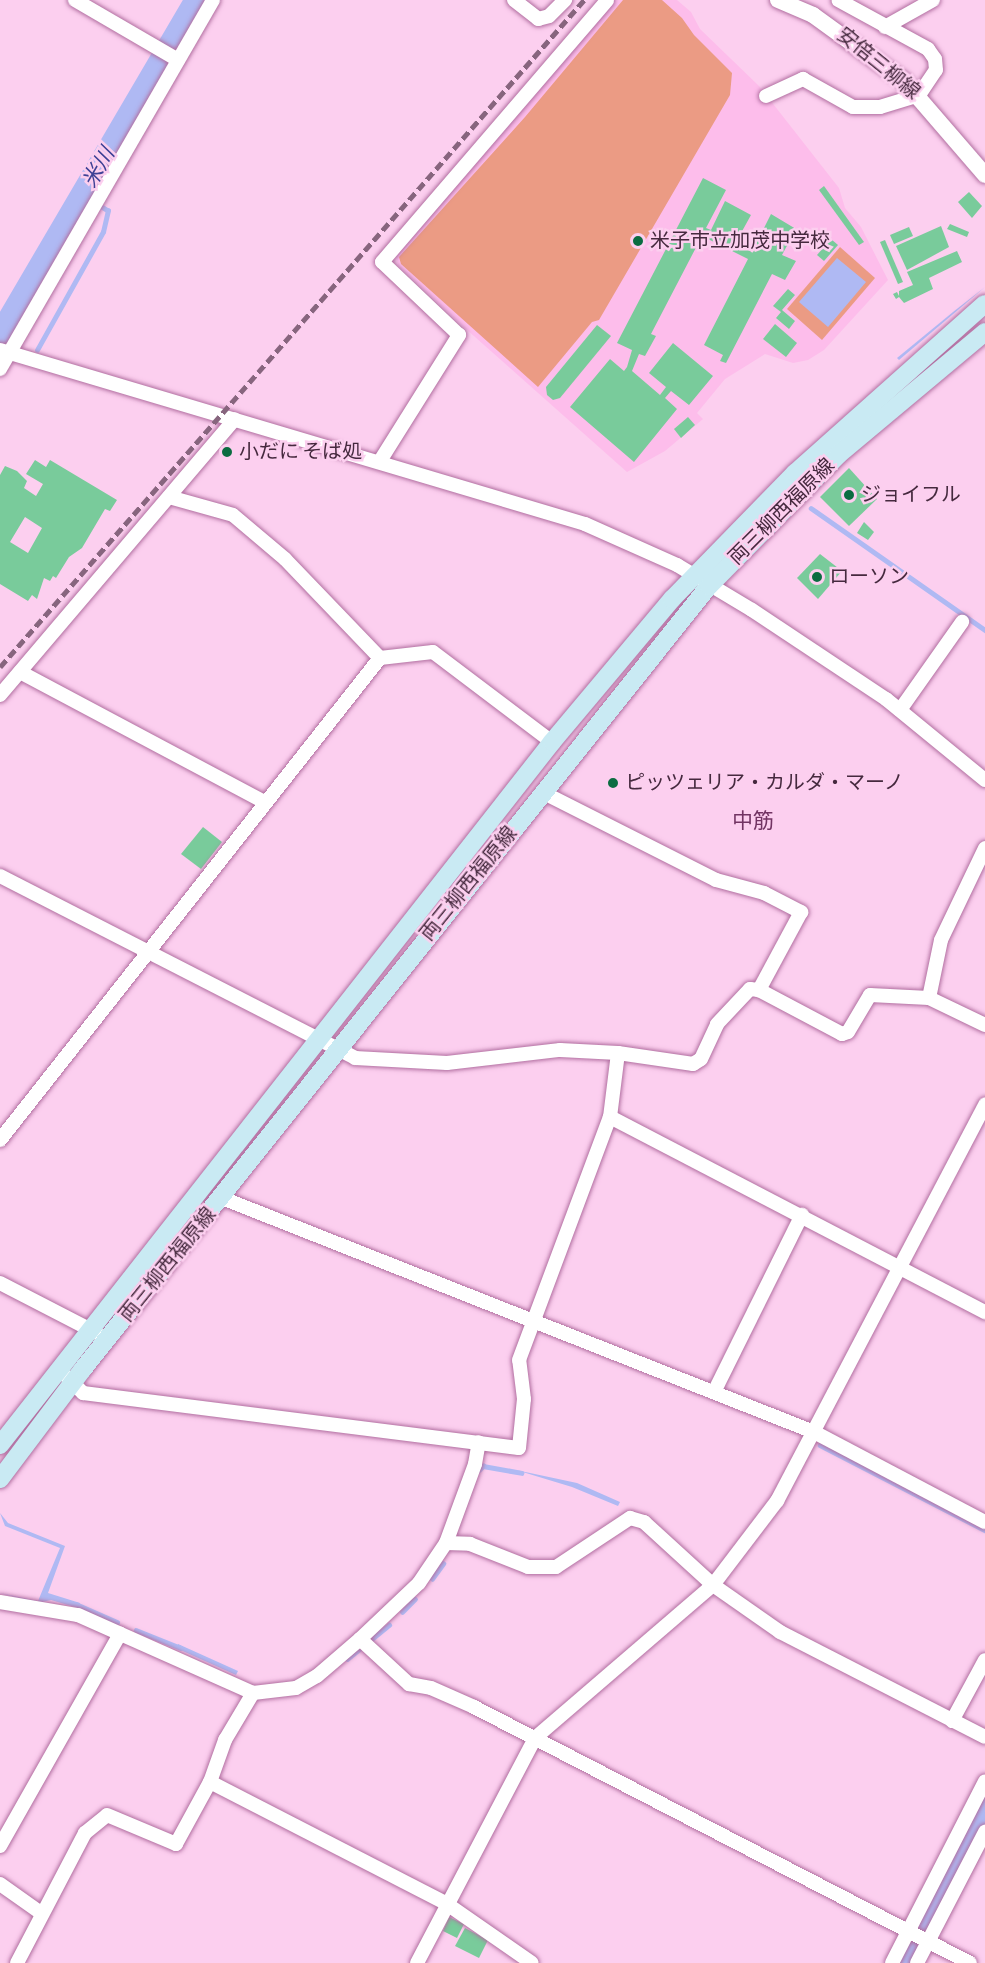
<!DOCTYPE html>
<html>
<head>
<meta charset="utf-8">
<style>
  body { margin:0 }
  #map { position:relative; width:985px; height:1963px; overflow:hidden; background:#fccfef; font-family:"Sofia Sans Condensed","Noto Sans JP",sans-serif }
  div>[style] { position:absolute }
  .built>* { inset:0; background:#fdbdeb }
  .green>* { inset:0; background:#eb9b84 }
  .water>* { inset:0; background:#afb9f3 }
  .stream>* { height:4.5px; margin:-2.25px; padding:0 2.25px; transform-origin:2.25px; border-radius:2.25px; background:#afb9f3 }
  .river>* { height:27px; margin:-13.5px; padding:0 13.5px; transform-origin:13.5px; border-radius:13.5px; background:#afb9f3 }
  .building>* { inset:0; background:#79cb9b }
  .roads { filter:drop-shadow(0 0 2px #b16ea0) drop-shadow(0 0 2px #b16ea0) }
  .minor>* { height:14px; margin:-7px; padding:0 7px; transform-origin:7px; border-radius:7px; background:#fff }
  .tertiary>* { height:16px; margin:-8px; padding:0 8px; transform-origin:8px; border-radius:8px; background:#fff }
  .secondary>* { height:18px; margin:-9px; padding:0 9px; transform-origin:9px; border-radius:9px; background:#c9eaf3 }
  .rail>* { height:4.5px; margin-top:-2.25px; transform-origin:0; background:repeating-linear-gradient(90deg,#87657e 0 9px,transparent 0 13.5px) }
  .dots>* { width:16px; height:16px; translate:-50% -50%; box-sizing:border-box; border:3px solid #fccfef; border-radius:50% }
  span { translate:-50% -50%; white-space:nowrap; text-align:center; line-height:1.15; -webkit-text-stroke:5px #fccfef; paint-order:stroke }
  .street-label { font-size:20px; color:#45293e }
  .poi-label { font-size:20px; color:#45293e }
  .left { translate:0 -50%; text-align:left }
  .water-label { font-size:21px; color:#3d4195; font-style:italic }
  .neighbourhood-label { font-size:21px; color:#723463 }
</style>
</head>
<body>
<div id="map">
  <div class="built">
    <div style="clip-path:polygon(615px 0,677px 0,691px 12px,700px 29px,759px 86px,839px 188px,845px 208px,861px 227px,888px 280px,824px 350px,808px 360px,793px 363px,765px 354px,725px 379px,697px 413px,703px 419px,665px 451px,627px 472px,466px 329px,398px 265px,396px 256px)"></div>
  </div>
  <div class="green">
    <div style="clip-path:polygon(623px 0,662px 0,682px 18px,694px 35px,732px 73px,730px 95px,599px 320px,592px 322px,538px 387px,401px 264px,399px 257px,525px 117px)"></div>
    <div style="clip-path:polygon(840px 247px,875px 278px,822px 340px,787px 309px)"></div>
  </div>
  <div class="water">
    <div style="clip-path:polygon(837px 258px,866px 282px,828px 327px,799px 302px)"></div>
    <div style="clip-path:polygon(985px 287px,899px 360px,897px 358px,953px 312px)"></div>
    <div style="clip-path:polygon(516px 1470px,577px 1483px,620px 1502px,618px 1506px,572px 1487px)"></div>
    <div style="clip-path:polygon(0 1513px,8px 1523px,65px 1546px,48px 1593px,80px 1603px,78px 1608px,51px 1600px,38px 1603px,0 1593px,38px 1601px,60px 1548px,5px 1526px)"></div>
    <div style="clip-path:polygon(178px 1644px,238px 1671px,236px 1675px,176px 1648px)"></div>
  </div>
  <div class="stream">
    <div style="left:37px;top:350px;width:135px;rotate:-60.8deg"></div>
    <div style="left:103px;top:232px;width:22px;rotate:-77deg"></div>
    <div style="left:108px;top:211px;width:6px;rotate:-149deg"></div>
    <div style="left:811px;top:508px;width:213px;rotate:35deg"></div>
    <div style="left:820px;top:1445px;width:186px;rotate:27.3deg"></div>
    <div style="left:479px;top:1470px;width:6px;rotate:-45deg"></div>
    <div style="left:483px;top:1466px;width:39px;rotate:10deg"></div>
    <div style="left:432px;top:1579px;width:19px;rotate:-54deg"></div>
    <div style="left:76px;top:1604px;width:45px;rotate:23.7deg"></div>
    <div style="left:402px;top:1612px;width:18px;rotate:-45deg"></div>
    <div style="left:136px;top:1630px;width:48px;rotate:21.8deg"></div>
    <div style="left:347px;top:1659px;width:54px;rotate:-39deg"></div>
  </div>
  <div class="river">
    <div style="left:0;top:337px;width:391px;rotate:-59.6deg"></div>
    <div style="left:902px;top:1963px;width:178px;rotate:-62.3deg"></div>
  </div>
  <div class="building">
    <div style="clip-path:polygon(703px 178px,726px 190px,706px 228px,711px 230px,725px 201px,751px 215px,735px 244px,752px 252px,771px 214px,796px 229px,782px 255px,796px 261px,785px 280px,772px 274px,726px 363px,720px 361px,723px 355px,704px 345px,748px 259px,702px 236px,651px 334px,656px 336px,645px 356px,639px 354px,632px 371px,660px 395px,666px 387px,649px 373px,673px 343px,713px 376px,689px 405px,671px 391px,665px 398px,677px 409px,634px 462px,570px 407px,610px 359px,624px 371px,627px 367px,632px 350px,617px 343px)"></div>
    <div style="clip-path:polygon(824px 186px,864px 242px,859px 245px,819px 190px)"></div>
    <div style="clip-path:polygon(969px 192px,982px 206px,972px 218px,958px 202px)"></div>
    <div style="clip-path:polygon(950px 224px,969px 232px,967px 237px,947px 229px)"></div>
    <div style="clip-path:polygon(941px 226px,949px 247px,907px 270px,896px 246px)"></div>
    <div style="clip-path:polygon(909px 227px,913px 236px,894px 244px,890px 235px)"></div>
    <div style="clip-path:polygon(831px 239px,838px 245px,824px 261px,817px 255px)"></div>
    <div style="clip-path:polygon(885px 240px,903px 282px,898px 284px,880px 242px)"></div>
    <div style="clip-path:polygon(957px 251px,962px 262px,929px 278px,933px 289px,904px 303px,899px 297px,896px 299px,893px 294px,897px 292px,899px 296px,899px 291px,913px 285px,907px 272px)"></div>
    <div style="clip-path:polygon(788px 289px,795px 295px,782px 310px,795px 321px,789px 329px,776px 318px,781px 312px,773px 306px)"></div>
    <div style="clip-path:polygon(775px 324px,797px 343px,786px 357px,763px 339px)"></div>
    <div style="clip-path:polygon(597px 325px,611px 336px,560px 398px,553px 400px,547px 395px,546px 387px)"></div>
    <div style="clip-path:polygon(688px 417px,695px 425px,681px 438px,674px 429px)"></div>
    <div style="clip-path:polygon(evenodd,35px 460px,46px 467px,50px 460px,117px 500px,110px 511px,105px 509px,82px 548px,69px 557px,56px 578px,53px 576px,50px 581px,44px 578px,37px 599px,32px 595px,28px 601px,0 584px,0 475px,5px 466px,17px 471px,27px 481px,24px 488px,36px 496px,43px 484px,26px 474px,35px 460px,25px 517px,42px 528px,28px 553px,10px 542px,25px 517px)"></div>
    <div style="clip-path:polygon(849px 468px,877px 499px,849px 526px,820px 497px)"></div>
    <div style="clip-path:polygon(864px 522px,874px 532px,868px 540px,857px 533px)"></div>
    <div style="clip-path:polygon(820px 554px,842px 571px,818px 599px,797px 578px)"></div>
    <div style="clip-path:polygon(203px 827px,222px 842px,201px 869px,181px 854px)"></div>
    <div style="clip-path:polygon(449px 1917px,464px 1924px,457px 1938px,443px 1931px)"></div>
    <div style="clip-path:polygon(465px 1928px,488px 1940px,479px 1958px,455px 1946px)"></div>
  </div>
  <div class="roads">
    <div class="minor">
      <div style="left:75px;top:0;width:119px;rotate:30.2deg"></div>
      <div style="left:514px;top:0;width:31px;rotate:38deg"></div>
      <div style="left:538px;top:19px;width:11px;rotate:-15deg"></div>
      <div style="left:549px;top:16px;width:23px;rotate:-45deg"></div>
      <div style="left:885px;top:27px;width:55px;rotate:-29.4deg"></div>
      <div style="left:766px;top:96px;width:41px;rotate:-24.7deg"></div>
      <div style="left:803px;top:79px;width:57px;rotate:29.2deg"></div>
      <div style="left:853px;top:107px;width:27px"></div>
      <div style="left:880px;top:107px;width:41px;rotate:-17.1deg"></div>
      <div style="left:919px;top:95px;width:30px;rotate:-56deg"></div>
      <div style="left:936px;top:70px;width:11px;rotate:-95deg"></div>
      <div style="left:935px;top:59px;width:12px;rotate:-125deg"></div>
      <div style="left:928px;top:49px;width:102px;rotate:-151.4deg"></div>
      <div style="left:0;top:350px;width:610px;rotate:16.56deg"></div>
      <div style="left:585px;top:524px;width:101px;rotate:24deg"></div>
      <div style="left:677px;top:565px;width:87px;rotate:31deg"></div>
      <div style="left:752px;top:610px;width:161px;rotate:33.6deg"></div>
      <div style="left:886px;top:699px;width:128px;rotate:39.3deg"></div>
      <div style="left:0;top:369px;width:426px;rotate:-60deg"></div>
      <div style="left:380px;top:461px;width:149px;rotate:-57.9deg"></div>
      <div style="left:459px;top:335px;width:106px;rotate:-136.5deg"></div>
      <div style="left:382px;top:262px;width:345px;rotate:-49.3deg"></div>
      <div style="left:169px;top:497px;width:66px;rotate:15.7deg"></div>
      <div style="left:233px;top:515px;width:68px;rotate:40.2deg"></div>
      <div style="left:285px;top:559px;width:137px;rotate:46.2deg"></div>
      <div style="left:20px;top:672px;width:276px;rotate:28deg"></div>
      <div style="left:0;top:695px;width:362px;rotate:-49.6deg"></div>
      <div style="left:900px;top:710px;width:108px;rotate:-54.8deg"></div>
      <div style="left:542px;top:792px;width:195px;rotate:26.8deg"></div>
      <div style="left:716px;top:880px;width:50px;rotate:15.2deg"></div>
      <div style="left:764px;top:893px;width:42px;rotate:27.2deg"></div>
      <div style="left:801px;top:912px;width:89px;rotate:118.3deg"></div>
      <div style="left:0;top:876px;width:399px;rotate:27.1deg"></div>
      <div style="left:355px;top:1058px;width:92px;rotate:3.1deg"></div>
      <div style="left:447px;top:1063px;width:114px;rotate:-6.6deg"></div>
      <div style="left:560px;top:1050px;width:58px;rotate:3deg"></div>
      <div style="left:618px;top:1053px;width:64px;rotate:97.1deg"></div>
      <div style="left:929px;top:998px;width:59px;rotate:-78.3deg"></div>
      <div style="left:941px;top:940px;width:102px;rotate:-64.4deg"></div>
      <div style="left:618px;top:1053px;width:76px;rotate:8.3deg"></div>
      <div style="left:693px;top:1064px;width:9px;rotate:-32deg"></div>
      <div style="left:701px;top:1059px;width:38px;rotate:-65deg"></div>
      <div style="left:717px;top:1024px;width:48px;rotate:-46.7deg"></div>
      <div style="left:750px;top:989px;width:9px;rotate:6deg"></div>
      <div style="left:759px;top:990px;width:94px;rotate:27.9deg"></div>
      <div style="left:842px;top:1034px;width:6px;rotate:-18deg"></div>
      <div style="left:848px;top:1032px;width:43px;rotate:-59.3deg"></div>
      <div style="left:870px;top:995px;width:59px;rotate:2.9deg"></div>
      <div style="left:929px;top:998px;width:62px;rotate:25.7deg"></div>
      <div style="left:0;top:1140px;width:614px;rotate:-51.75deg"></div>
      <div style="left:380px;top:658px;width:53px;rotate:-6.5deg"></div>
      <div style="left:433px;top:652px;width:149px;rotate:37.1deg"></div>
      <div style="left:222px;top:1198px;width:637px;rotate:21.57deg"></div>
      <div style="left:814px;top:1432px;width:193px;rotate:27.8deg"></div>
      <div style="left:0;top:1283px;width:109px;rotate:27.3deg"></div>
      <div style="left:67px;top:1377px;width:23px;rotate:45deg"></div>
      <div style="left:83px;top:1393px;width:439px;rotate:7.2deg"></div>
      <div style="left:519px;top:1448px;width:49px;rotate:-84.2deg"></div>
      <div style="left:524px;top:1399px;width:39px;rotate:-97deg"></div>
      <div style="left:519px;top:1360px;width:259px;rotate:-69.5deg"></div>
      <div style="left:610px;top:1117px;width:423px;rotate:27.5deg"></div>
      <div style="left:714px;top:1392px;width:198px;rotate:-63.6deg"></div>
      <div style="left:446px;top:1543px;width:24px;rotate:2deg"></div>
      <div style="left:470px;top:1544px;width:62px;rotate:21.6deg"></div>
      <div style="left:528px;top:1567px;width:28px"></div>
      <div style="left:556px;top:1567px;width:89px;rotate:-33.5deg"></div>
      <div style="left:630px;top:1518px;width:15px;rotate:16deg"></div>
      <div style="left:644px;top:1522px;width:93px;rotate:42.4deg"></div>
      <div style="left:713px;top:1585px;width:82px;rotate:35deg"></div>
      <div style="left:780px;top:1632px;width:230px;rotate:27.1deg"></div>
      <div style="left:0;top:1602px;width:79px;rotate:9.5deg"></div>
      <div style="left:78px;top:1615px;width:192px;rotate:24deg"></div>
      <div style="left:253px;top:1693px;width:43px;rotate:-6.6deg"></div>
      <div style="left:296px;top:1688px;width:24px;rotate:-30deg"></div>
      <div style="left:317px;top:1676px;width:57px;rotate:-40.7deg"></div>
      <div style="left:360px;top:1639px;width:81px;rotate:-43.5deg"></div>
      <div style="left:419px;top:1583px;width:48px;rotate:-56deg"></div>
      <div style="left:446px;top:1543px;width:84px;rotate:-69.8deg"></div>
      <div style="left:475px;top:1464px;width:22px;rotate:-80deg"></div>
      <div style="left:360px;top:1639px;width:67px;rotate:42.6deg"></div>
      <div style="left:409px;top:1684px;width:22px;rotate:10deg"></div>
      <div style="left:431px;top:1688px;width:47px;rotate:23.8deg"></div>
      <div style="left:474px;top:1707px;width:558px;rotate:27.3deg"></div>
      <div style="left:952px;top:1721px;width:69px;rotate:-61.6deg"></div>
      <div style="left:210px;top:1782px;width:267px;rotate:27.2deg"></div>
      <div style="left:447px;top:1904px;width:103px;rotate:34.8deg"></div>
      <div style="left:0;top:1846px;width:244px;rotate:-60.5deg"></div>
      <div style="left:0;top:1884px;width:50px;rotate:35.3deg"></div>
      <div style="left:17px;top:1963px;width:147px;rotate:-62.4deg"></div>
      <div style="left:85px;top:1833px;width:28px;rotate:-39deg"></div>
      <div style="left:107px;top:1815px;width:75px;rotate:22.8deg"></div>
      <div style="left:176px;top:1844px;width:71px;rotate:-61.3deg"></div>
      <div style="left:210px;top:1782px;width:45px;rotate:-70.3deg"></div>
      <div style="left:225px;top:1740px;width:55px;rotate:-59.2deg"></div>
      <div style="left:417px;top:1963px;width:254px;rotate:-62.3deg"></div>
      <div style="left:535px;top:1738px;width:235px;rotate:-40.7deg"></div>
      <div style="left:713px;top:1585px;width:106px;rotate:-52.7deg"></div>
      <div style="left:777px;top:1501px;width:448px;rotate:-62.3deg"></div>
      <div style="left:892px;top:1963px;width:204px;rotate:-62.9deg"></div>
      <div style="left:917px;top:1963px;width:148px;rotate:-62.6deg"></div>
    </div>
    <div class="tertiary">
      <div style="left:778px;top:0;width:38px;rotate:23deg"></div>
      <div style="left:813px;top:15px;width:112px;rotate:36deg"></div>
      <div style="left:904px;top:81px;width:124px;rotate:49.2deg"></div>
    </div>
    <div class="secondary">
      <div style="left:0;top:1445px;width:894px;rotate:-51.86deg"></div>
      <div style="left:552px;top:742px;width:187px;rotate:-50deg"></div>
      <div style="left:672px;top:599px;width:176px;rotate:-45.7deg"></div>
      <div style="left:795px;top:473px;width:254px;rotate:-41.7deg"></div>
      <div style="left:0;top:1479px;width:138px;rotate:-53deg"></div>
      <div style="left:83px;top:1369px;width:1002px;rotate:-51.36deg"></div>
      <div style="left:709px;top:586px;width:184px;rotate:-45.4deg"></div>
      <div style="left:838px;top:455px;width:192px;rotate:-39.9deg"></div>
    </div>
  </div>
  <div class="rail">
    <div style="left:0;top:667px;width:887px;rotate:-48.8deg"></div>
  </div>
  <div class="dots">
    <div style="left:638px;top:241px;background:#0b6c41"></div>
    <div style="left:227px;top:452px;background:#0b6c41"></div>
    <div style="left:849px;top:495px;background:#0b6c41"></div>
    <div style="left:817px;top:577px;background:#0b6c41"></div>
    <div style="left:613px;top:783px;background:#0b6c41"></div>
  </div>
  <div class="street-label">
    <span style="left:878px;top:64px;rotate:39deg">安倍三柳線</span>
    <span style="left:782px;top:512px;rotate:-45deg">両三柳西福原線</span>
    <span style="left:469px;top:884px;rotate:-51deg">両三柳西福原線</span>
    <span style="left:168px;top:1265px;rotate:-51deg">両三柳西福原線</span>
  </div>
  <div class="poi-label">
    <span class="left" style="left:650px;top:241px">米子市立加茂中学校</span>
    <span class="left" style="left:239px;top:452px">小だに そば処</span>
    <span class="left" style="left:861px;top:495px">ジョイフル</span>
    <span class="left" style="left:829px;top:577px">ローソン</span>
    <span class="left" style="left:625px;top:783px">ピッツェリア・カルダ・マーノ</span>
  </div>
  <div class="water-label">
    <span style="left:99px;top:168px;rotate:-60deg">米川</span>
  </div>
  <div class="neighbourhood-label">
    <span style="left:753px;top:822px">中筋</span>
  </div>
</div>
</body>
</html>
